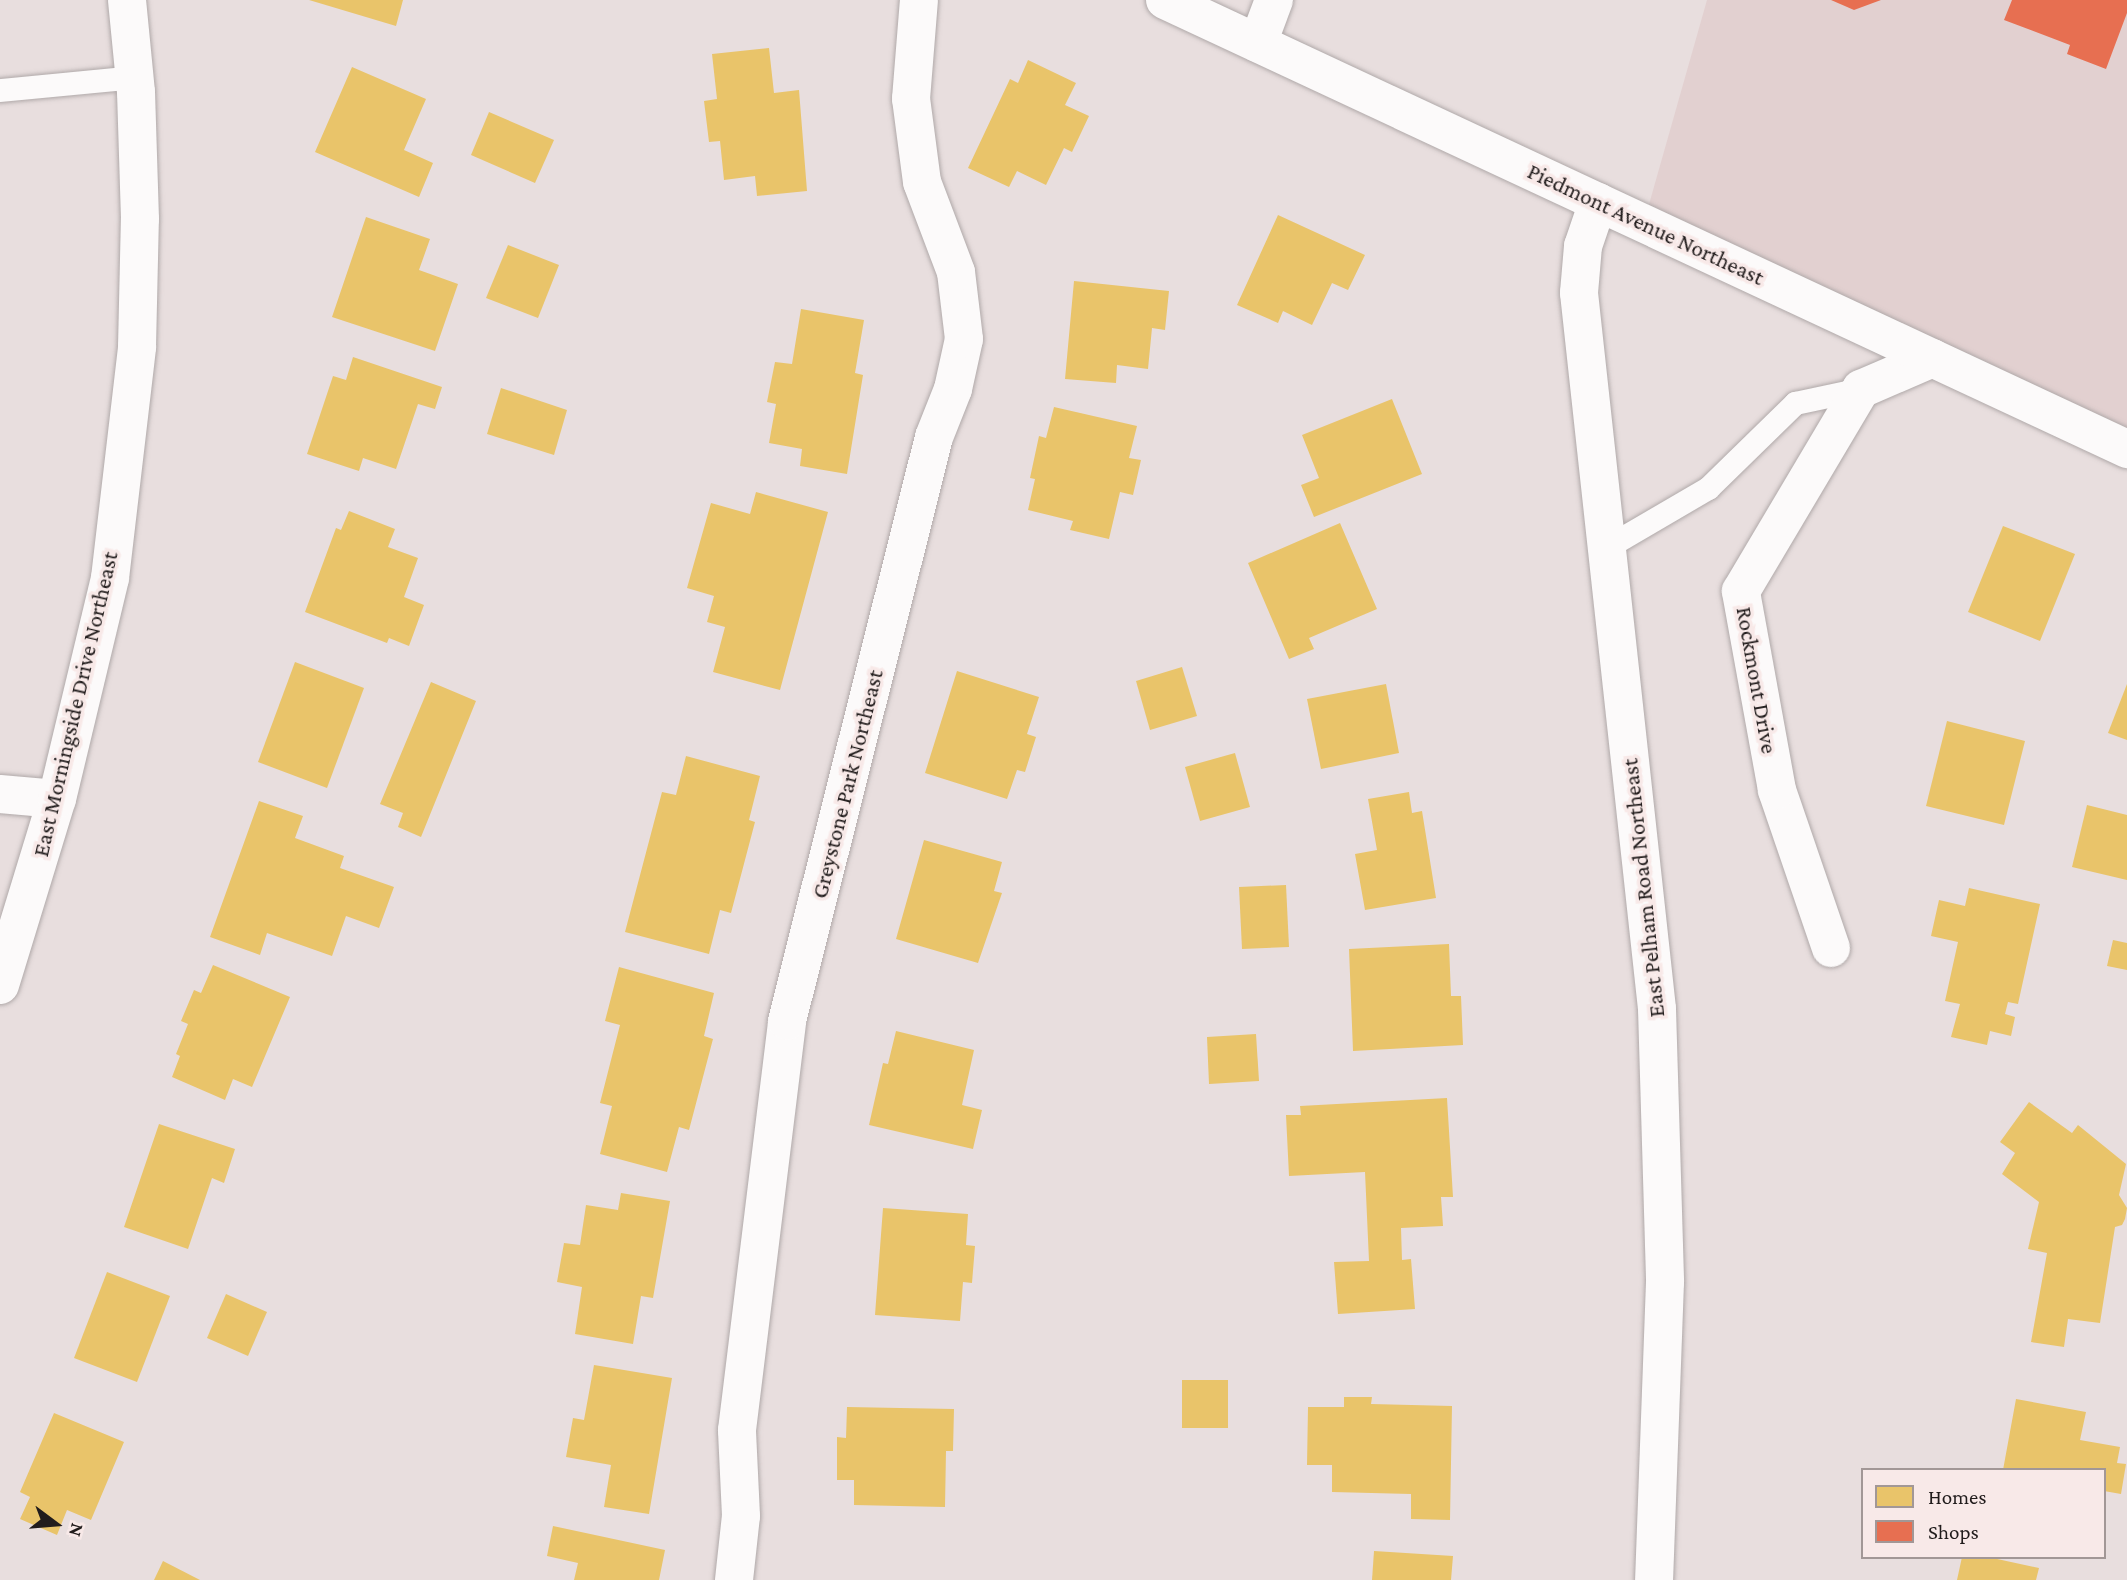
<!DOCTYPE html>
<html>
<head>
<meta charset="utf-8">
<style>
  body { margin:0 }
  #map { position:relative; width:2127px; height:1580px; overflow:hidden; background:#e8dede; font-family:"Crimson Pro",serif }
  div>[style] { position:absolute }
  .built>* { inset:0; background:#e2d0d0 }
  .homes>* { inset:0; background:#e9c46a }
  .shops>* { inset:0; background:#e76f51 }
  .roads { filter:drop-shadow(0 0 2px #b0a9a9) drop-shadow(0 0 2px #b0a9a9) }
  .service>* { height:23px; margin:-11.5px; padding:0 11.5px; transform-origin:11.5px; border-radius:11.5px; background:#fcfafa }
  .minor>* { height:38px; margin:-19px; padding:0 19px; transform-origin:19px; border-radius:19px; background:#fcfafa }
  .secondary>* { height:38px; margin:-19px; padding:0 19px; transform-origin:19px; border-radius:19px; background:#fcfafa }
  span { translate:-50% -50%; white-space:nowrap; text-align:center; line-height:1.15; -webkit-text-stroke:7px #f8e9e8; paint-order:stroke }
  .street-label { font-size:23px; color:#211c1c }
  .legend { position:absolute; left:1861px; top:1468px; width:245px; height:91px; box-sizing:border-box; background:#f8e9e8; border:2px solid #a29796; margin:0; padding:9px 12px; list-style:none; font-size:21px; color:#211c1c }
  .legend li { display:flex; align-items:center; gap:14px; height:35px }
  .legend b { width:35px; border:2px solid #a29796 }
  .north { position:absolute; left:21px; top:1489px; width:70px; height:70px; -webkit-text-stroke:5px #f8e9e8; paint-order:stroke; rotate:106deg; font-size:19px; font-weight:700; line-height:28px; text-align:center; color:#211c1c }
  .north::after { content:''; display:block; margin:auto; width:24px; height:32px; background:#211c1c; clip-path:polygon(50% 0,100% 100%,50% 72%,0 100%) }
</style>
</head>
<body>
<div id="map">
  <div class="built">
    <div style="clip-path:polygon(1707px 0,2127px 0,2127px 459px,1642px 229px)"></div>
  </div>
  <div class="homes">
    <div style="clip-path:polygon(309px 0,403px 0,396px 26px)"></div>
    <div style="clip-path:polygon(769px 48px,774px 93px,799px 90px,807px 191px,757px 196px,755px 176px,724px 180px,720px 141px,709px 142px,704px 101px,717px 99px,712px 54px)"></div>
    <div style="clip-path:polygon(1028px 60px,1076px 83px,1065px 105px,1089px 116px,1072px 152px,1064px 148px,1046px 185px,1017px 171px,1009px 187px,968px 168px,1010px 79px,1018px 83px)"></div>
    <div style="clip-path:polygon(352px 67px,426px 99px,404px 150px,433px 163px,419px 197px,315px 152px)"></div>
    <div style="clip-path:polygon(489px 112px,554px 140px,535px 183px,471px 155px)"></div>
    <div style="clip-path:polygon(1278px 215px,1365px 255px,1348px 290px,1332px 283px,1312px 325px,1283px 311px,1278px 323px,1237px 305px)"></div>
    <div style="clip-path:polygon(366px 217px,430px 239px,419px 270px,458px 284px,435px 351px,332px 317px)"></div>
    <div style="clip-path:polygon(508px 245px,559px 265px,538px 318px,486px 298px)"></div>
    <div style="clip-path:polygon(1074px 281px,1169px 291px,1165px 330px,1152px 328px,1148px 369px,1117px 365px,1116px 383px,1065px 379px)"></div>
    <div style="clip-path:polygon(801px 309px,864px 320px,855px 373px,863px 375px,847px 474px,800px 466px,802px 449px,769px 443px,776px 404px,767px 402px,775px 362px,792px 364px)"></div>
    <div style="clip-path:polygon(353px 357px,442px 387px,435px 409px,418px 404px,396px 469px,363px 458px,359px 471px,307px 454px,333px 376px,346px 380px)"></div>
    <div style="clip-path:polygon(501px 388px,567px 410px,554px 455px,487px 434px)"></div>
    <div style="clip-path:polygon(1392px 399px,1422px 474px,1314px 517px,1301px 485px,1319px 478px,1302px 435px)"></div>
    <div style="clip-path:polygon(1054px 407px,1137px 426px,1129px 458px,1141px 460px,1133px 495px,1120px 492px,1109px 539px,1070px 530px,1073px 521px,1028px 510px,1035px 479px,1030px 478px,1039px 436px,1046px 438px)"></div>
    <div style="clip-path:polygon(756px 492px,828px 512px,780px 690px,713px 672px,725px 627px,707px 622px,714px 596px,687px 588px,711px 503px,750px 514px)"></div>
    <div style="clip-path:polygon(349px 511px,395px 529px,388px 547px,418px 558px,404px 597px,424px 605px,409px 646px,389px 638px,387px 643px,305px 612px,336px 528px,341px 530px)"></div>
    <div style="clip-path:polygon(1340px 523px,1377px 609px,1309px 638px,1314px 649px,1289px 659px,1248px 563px)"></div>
    <div style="clip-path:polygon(2003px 526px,2075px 554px,2040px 641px,1968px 612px)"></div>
    <div style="clip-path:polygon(295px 662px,364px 688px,327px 788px,258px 762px)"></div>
    <div style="clip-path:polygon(1182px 667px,1197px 716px,1150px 730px,1136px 681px)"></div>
    <div style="clip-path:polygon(957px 671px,1039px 697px,1027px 734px,1036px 737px,1025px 772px,1017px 770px,1007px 799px,925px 773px)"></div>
    <div style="clip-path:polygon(431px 682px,476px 701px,421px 837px,398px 827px,403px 813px,380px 804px)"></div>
    <div style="clip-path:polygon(1386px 684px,1399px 753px,1321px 769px,1307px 699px)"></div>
    <div style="clip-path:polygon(2127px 684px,2127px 740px,2108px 733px)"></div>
    <div style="clip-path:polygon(1947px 721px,2025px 741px,2004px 825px,1926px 806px)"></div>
    <div style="clip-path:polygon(1235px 753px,1250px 807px,1200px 821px,1185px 767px)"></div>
    <div style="clip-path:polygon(686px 756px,760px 776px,749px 820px,755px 822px,731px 913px,720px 910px,709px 954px,625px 932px,662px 792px,676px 795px)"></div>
    <div style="clip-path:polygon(1409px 792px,1412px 813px,1422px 811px,1436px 898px,1365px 910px,1355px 854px,1377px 850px,1368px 799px)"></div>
    <div style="clip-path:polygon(259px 801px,303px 816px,295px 838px,344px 856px,340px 868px,394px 887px,379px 928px,346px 916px,332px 956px,267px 933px,260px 955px,210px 937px)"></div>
    <div style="clip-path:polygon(2087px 805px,2127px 815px,2127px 880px,2072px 867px)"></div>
    <div style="clip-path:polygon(924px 840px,1002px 862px,994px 891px,1002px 893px,978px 963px,896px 939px)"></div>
    <div style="clip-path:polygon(1286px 885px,1289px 947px,1242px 949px,1239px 887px)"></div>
    <div style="clip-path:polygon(1969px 888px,2040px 904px,2018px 1004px,2008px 1002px,2005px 1014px,2015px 1017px,2011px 1036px,1990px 1031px,1987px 1045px,1951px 1037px,1960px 1004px,1945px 1001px,1958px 942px,1931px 936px,1939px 900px,1965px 906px)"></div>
    <div style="clip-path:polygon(2113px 940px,2127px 943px,2127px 970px,2107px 966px)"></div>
    <div style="clip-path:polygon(1449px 944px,1451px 996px,1461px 996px,1463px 1045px,1353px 1051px,1349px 949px)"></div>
    <div style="clip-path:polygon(213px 965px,290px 997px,252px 1087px,233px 1079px,225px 1100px,172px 1077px,180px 1056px,176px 1054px,188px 1024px,181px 1021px,194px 990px,201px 993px)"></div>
    <div style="clip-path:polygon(619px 967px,714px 993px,704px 1036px,713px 1039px,689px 1130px,679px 1127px,667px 1172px,600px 1154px,612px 1106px,600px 1103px,620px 1025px,605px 1021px)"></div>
    <div style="clip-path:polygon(896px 1031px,974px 1050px,962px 1105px,982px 1110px,973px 1149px,869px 1125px,883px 1063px,888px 1064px)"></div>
    <div style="clip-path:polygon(1256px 1034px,1259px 1081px,1209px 1084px,1207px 1037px)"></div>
    <div style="clip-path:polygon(1447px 1098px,1453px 1197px,1441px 1197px,1443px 1226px,1401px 1228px,1402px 1260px,1411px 1259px,1415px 1309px,1338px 1314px,1334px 1262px,1369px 1261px,1365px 1172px,1289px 1176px,1286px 1115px,1301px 1115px,1300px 1106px)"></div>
    <div style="clip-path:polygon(2029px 1102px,2072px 1133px,2078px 1125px,2126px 1164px,2119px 1195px,2127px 1208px,2125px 1219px,2122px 1225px,2115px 1227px,2100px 1323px,2068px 1319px,2064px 1347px,2031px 1342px,2047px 1253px,2028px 1249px,2039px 1202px,2002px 1174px,2015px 1153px,2000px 1142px)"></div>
    <div style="clip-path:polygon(159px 1124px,235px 1149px,224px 1183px,212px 1178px,188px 1249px,124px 1227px)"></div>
    <div style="clip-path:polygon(621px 1193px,670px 1201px,653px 1298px,641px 1296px,633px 1344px,575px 1334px,582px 1287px,557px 1282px,564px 1243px,580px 1245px,586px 1205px,618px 1210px)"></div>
    <div style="clip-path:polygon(883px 1208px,968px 1214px,966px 1245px,975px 1246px,972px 1283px,963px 1282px,960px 1321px,875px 1315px)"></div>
    <div style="clip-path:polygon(107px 1272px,170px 1296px,137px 1382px,74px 1358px)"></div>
    <div style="clip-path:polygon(226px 1294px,267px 1312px,248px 1356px,207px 1338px)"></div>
    <div style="clip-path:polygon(594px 1365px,672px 1378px,649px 1514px,604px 1507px,611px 1465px,566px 1457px,573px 1418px,584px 1420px)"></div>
    <div style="clip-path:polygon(1182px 1380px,1228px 1380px,1228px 1428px,1182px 1428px)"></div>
    <div style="clip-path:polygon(1344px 1397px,1372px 1397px,1371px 1404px,1452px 1406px,1450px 1520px,1411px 1519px,1411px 1494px,1332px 1492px,1332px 1465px,1307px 1465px,1308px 1407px,1344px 1407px)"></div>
    <div style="clip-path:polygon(2016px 1399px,2086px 1412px,2080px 1440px,2120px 1447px,2117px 1463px,2126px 1464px,2121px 1494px,2104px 1491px,2104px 1470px,2003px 1470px)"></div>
    <div style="clip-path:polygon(847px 1407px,954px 1409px,953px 1451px,946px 1451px,945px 1507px,854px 1505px,854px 1480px,837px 1480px,837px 1437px,846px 1438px)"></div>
    <div style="clip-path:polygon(54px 1413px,124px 1442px,91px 1520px,67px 1510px,57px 1535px,20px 1519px,30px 1497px,20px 1492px)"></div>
    <div style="clip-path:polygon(553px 1526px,665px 1550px,659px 1580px,574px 1580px,578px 1563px,547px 1556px)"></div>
    <div style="clip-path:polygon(1374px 1551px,1453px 1556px,1451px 1580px,1372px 1580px)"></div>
    <div style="clip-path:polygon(1962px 1557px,1988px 1557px,2039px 1568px,2036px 1580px,1957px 1580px)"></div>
    <div style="clip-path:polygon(163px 1561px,200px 1580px,154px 1580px)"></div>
  </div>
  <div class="shops">
    <div style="clip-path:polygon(1831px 0,1881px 0,1854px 10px)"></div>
    <div style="clip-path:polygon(2012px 0,2127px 0,2127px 13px,2106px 69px,2067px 54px,2070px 45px,2004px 20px)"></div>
  </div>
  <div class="roads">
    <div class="service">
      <div style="left:0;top:90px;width:135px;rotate:-5.5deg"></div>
      <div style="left:1607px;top:547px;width:117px;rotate:-30.3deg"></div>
      <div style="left:1708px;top:488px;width:122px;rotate:-44.3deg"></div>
      <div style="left:1795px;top:403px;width:67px;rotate:-12deg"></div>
    </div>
    <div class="minor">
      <div style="left:1258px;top:43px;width:46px;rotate:-69.6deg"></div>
      <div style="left:1598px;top:202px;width:46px;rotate:108.8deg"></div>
      <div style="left:1583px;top:246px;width:47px;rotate:94.9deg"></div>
      <div style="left:1579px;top:293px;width:720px;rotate:83.78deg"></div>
      <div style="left:1657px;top:1009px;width:273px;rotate:88.3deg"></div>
      <div style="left:1665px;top:1282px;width:298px;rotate:92.1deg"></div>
      <div style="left:0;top:794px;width:57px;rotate:5deg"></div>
      <div style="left:1831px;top:948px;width:167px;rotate:-108.9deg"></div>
      <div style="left:1777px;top:790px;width:202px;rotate:-100.3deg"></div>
      <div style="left:1741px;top:591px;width:235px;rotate:-59.3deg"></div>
      <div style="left:1861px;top:389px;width:78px;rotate:-23.3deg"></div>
      <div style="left:0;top:985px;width:195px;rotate:-73deg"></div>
      <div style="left:57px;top:799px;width:227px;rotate:-76.5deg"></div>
      <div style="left:110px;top:578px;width:233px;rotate:-83.3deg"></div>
      <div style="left:137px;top:347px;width:128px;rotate:-88.7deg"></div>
      <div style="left:140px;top:219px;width:127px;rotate:-91.8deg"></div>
      <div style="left:136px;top:92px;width:92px;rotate:-95.6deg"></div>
      <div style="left:734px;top:1580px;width:64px;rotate:-83.8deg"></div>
      <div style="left:741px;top:1516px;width:86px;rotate:-92.7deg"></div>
      <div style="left:737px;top:1430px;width:412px;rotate:-83deg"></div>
      <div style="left:787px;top:1021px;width:602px;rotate:-75.87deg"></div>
      <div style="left:934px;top:437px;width:52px;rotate:-68.4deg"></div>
      <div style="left:953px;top:389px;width:51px;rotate:-77.6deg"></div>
      <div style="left:964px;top:339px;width:67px;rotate:-96.8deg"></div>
      <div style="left:956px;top:272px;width:96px;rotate:-110.7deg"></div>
      <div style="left:922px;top:182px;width:84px;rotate:-97.5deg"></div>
      <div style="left:911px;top:99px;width:99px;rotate:-85.4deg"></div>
    </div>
    <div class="secondary">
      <div style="left:1165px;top:0;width:1062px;rotate:25.02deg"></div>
    </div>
  </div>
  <div class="street-label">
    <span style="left:1646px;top:224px;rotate:25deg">Piedmont Avenue Northeast</span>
    <span style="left:1757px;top:680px;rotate:80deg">Rockmont Drive</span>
    <span style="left:75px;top:704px;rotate:-77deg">East Morningside Drive Northeast</span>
    <span style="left:847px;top:784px;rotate:-76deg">Greystone Park Northeast</span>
    <span style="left:1643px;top:888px;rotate:-96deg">East Pelham Road Northeast</span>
  </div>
  <ul class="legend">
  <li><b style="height:19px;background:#e9c46a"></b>Homes</li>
  <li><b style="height:19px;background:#e76f51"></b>Shops</li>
  </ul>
  <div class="north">N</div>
</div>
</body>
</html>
